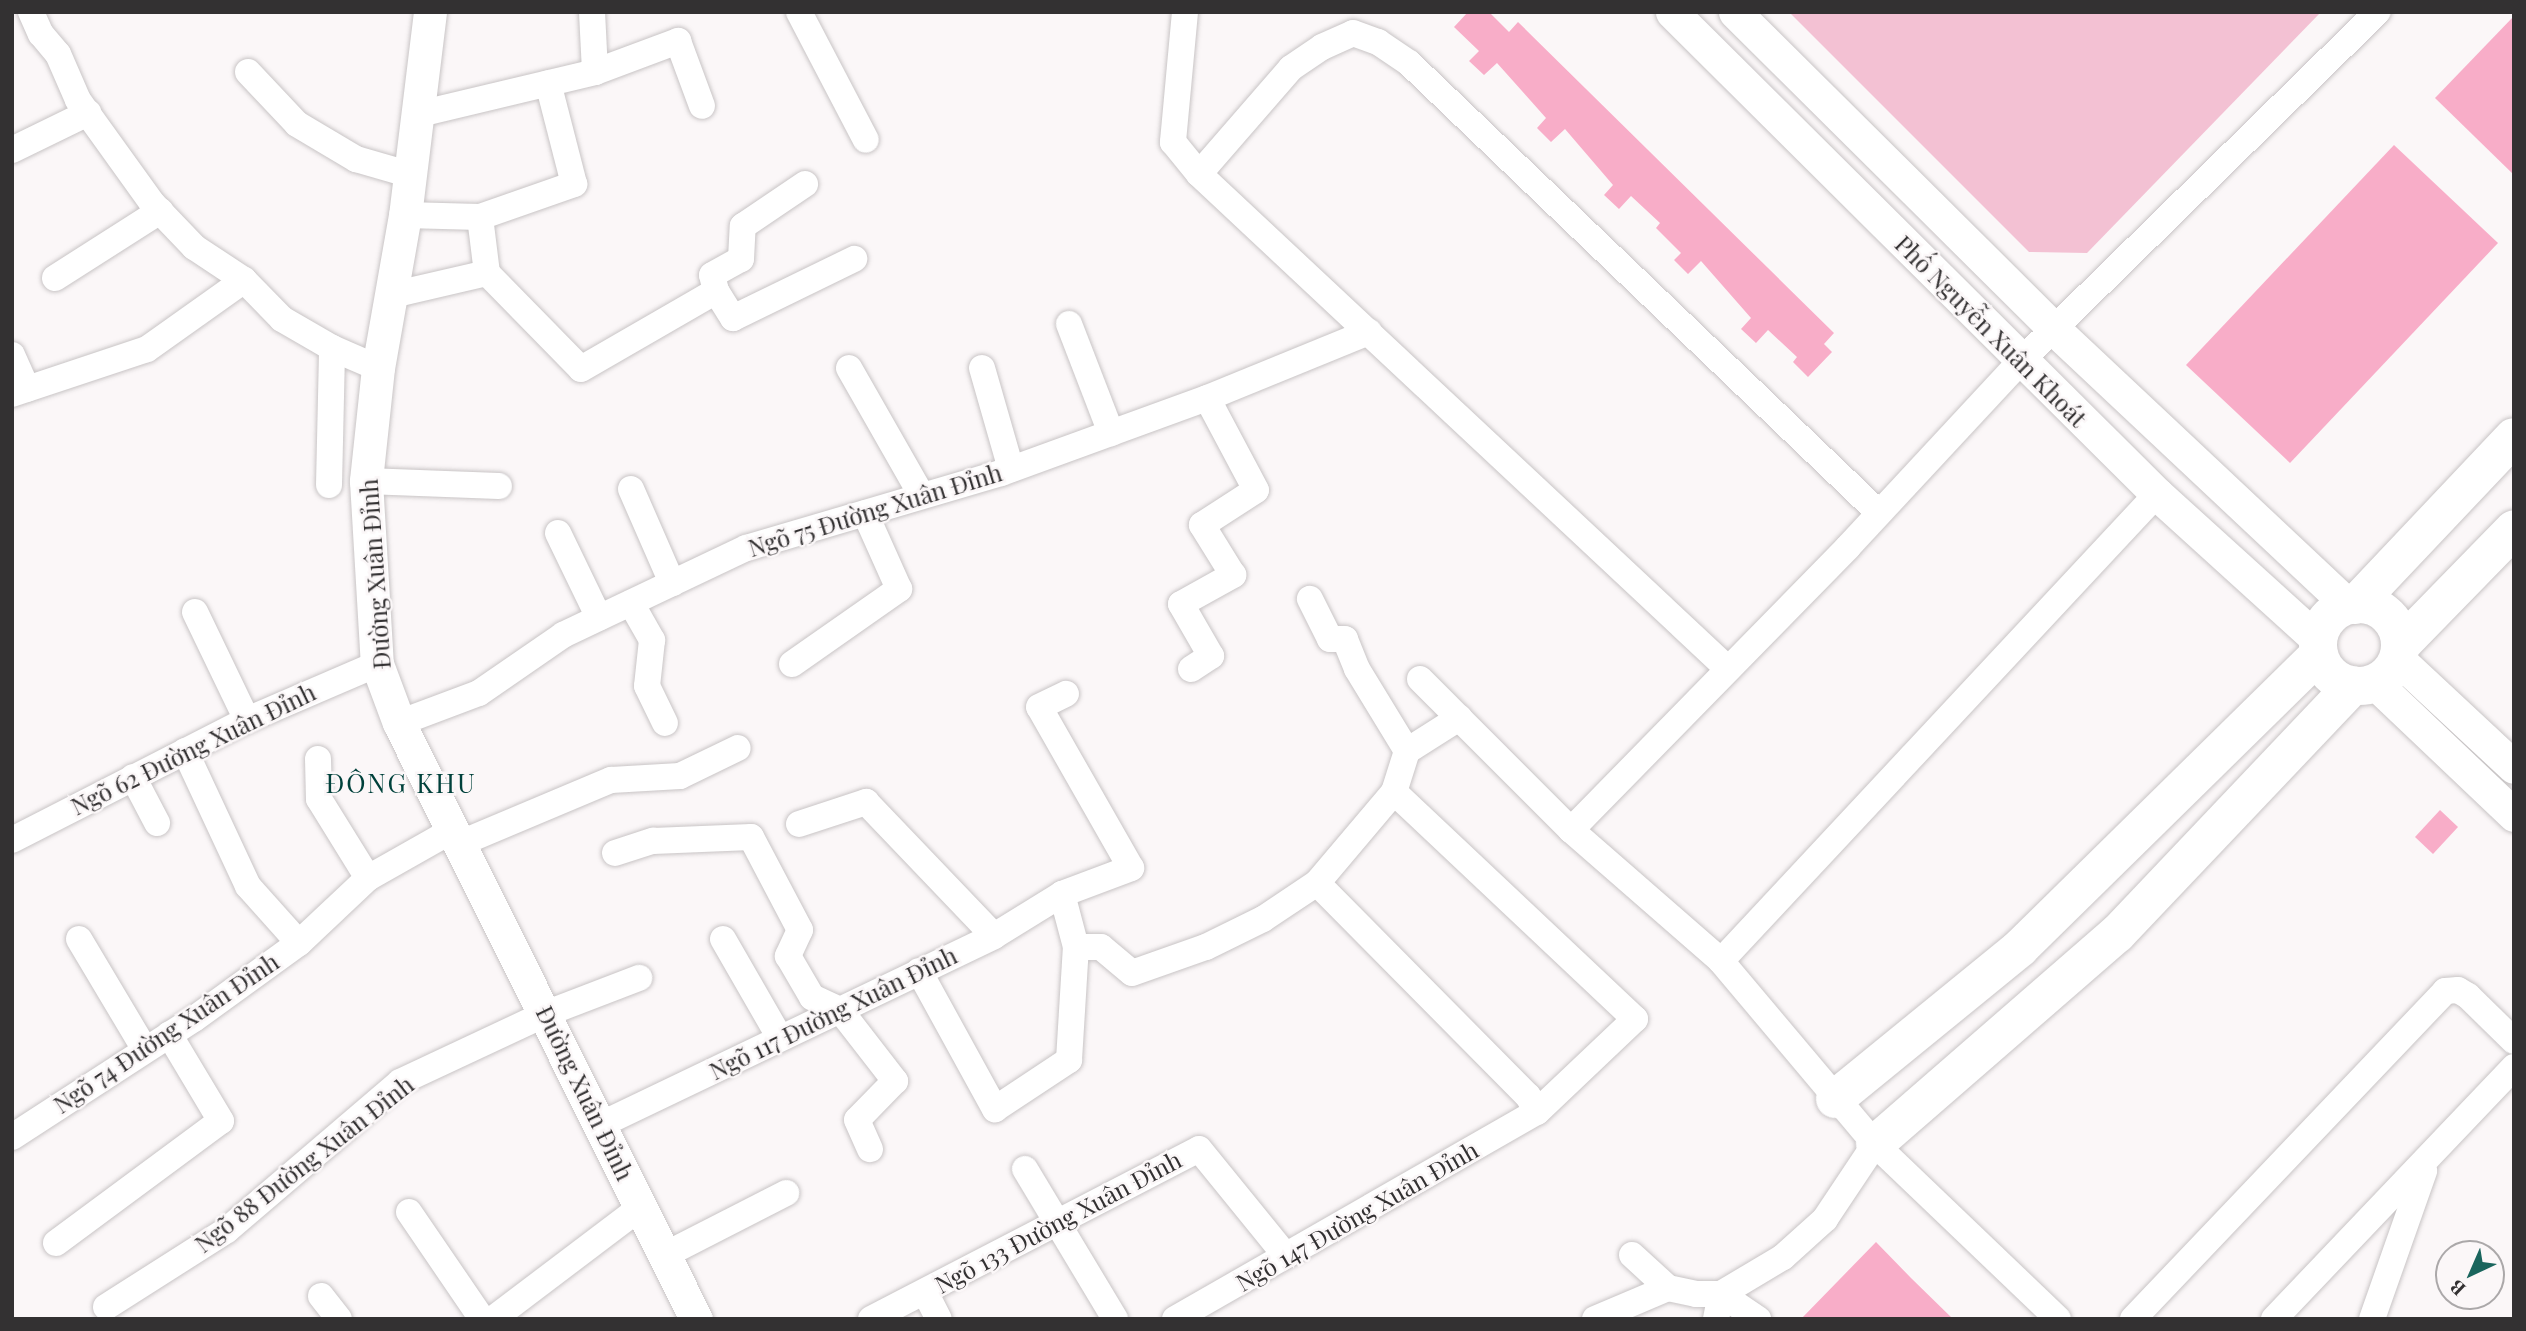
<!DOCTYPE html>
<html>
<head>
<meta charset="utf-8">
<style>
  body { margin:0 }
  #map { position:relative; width:2526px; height:1331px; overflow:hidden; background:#fbf7f8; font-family:"Playfair Display",serif }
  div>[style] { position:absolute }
  .green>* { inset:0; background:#f3c1d3 }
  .building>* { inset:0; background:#f8adc8 }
  .roads { filter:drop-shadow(0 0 2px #c8c4c5) drop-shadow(0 0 2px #c8c4c5) }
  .minor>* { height:26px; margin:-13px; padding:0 13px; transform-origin:13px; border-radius:13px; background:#fff }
  .tertiary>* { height:33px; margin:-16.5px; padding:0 16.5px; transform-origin:16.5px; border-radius:16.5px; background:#fff }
  .primary>* { height:38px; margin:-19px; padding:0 19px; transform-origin:19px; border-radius:19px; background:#fff }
  .primary>.ring { margin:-19px; padding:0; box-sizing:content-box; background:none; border:38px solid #fff; border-radius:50% }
  span { translate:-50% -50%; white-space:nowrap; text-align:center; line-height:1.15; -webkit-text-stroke:5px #fbf7f8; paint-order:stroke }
  .street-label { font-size:24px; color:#333132 }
  .neighbourhood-label { font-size:26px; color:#00413b; letter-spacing:2px }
  .frame { position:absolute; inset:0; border:14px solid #333132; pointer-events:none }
  .north { position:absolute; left:2435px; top:1240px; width:70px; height:70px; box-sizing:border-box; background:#fbf7f8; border:2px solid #aba8a9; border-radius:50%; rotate:224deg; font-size:19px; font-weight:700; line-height:28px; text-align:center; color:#333132 }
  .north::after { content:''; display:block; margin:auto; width:24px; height:32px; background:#1a655d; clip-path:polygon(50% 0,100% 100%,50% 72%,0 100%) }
</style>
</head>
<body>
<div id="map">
  <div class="green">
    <div style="clip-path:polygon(1789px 12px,2321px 12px,2087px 253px,2029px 252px)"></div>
  </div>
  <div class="building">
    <div style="clip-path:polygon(1468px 12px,1489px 12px,1509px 32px,1518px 22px,1834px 333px,1824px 344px,1832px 352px,1808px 377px,1793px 362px,1797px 357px,1768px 330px,1756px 343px,1741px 329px,1751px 318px,1701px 261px,1688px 274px,1674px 260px,1681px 253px,1656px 228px,1660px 223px,1631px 196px,1619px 209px,1604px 195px,1613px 185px,1565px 129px,1551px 142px,1537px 128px,1546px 118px,1497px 63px,1484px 75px,1469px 61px,1479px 51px,1454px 27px)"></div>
    <div style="clip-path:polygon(2514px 16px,2514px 175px,2435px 98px)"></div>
    <div style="clip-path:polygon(2394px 145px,2498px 243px,2290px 463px,2186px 365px)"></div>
    <div style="clip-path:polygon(2440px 810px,2458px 827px,2433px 854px,2415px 837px)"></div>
    <div style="clip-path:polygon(1876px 1242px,1911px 1278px,1953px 1319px,1801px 1319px)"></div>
  </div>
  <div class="roads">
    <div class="minor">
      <div style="left:31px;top:12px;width:24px;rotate:66deg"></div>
      <div style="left:41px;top:34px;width:26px;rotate:50deg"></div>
      <div style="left:58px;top:54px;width:50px;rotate:66.5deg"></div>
      <div style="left:78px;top:100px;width:127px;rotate:54.3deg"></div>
      <div style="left:152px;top:203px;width:61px;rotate:46.3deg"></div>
      <div style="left:194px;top:247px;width:60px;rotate:33.4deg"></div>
      <div style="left:244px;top:280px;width:54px;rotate:45.7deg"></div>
      <div style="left:282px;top:319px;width:58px;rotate:30.1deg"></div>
      <div style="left:332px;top:348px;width:50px;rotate:23.5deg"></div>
      <div style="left:592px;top:12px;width:60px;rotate:87.1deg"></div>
      <div style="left:799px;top:12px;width:144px;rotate:62.4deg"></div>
      <div style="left:1185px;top:12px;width:131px;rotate:95.3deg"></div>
      <div style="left:1173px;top:142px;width:41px;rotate:50.9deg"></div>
      <div style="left:1199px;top:174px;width:724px;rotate:43.1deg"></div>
      <div style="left:248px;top:72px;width:71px;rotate:46.7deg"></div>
      <div style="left:297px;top:124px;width:69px;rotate:30.7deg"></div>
      <div style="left:356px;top:159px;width:54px;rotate:16.1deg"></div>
      <div style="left:415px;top:115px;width:185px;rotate:-13.4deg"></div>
      <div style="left:595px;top:72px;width:89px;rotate:-20.5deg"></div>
      <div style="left:678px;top:41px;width:69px;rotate:69.7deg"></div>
      <div style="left:12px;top:150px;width:85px;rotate:-26deg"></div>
      <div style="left:1199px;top:174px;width:140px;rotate:-49deg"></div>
      <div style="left:1291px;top:68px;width:37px;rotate:-34deg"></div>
      <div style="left:1322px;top:47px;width:34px;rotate:-24deg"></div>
      <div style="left:1353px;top:33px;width:27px;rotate:20deg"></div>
      <div style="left:1378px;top:42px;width:37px;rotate:34deg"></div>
      <div style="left:1409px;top:63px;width:651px;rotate:43.75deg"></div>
      <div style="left:405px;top:215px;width:75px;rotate:1.5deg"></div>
      <div style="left:480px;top:217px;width:100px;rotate:-19.3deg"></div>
      <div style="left:574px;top:184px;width:104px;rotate:-104.4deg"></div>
      <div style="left:480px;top:217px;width:56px;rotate:82.9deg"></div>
      <div style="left:487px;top:273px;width:134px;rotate:45.6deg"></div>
      <div style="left:581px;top:369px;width:156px;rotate:-30deg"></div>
      <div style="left:716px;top:291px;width:16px;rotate:-104deg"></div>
      <div style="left:712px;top:275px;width:33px;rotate:-29deg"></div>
      <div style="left:741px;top:259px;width:33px;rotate:-87deg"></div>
      <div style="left:743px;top:226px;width:75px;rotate:-34.1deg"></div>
      <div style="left:55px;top:278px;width:125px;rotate:-32.5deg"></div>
      <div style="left:716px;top:291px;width:32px;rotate:58deg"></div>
      <div style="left:733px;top:318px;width:135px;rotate:-26deg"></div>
      <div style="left:392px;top:295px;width:98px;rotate:-13deg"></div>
      <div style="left:1069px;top:324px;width:117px;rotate:68.9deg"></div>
      <div style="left:12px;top:355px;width:37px;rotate:66deg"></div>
      <div style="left:849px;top:368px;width:147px;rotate:60.3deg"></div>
      <div style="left:982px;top:368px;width:105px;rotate:74deg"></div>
      <div style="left:12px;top:394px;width:142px;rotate:-18.4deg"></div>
      <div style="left:147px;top:349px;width:119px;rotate:-35.4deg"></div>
      <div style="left:366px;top:481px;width:133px;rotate:2.2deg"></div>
      <div style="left:329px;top:485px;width:137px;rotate:-88.7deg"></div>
      <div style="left:631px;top:489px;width:103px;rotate:66.4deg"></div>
      <div style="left:558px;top:533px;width:94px;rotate:64.2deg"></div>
      <div style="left:631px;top:603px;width:43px;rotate:60.4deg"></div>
      <div style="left:652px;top:640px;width:46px;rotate:96.2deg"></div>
      <div style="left:647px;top:686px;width:41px;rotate:64.1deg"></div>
      <div style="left:195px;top:612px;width:120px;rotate:64.3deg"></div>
      <div style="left:792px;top:664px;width:131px;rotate:-35deg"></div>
      <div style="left:899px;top:589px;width:83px;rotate:-114.1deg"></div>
      <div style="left:1191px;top:669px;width:24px;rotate:-33deg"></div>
      <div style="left:1211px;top:656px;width:60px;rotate:-120deg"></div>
      <div style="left:1181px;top:604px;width:60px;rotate:-29.1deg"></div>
      <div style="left:1233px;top:575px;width:59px;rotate:-121.8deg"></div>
      <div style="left:1202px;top:525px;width:64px;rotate:-32.9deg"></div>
      <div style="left:1256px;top:490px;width:104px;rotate:-118deg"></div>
      <div style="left:1420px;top:679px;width:214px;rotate:45deg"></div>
      <div style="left:1571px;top:830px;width:199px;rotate:41.1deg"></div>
      <div style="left:1721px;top:961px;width:239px;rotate:49.9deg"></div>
      <div style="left:1875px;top:1144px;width:253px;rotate:43.7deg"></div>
      <div style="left:399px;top:723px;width:85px;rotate:-20.6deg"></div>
      <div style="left:479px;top:693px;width:102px;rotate:-34.6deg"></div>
      <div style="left:563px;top:635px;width:203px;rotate:-25.4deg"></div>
      <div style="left:746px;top:548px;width:266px;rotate:-16.4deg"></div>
      <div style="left:1001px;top:473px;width:219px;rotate:-20deg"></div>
      <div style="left:1207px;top:398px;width:175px;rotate:-22.2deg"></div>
      <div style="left:185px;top:751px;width:149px;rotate:65deg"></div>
      <div style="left:248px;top:886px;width:76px;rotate:48.2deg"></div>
      <div style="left:1407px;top:751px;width:62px;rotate:-32.4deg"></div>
      <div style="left:318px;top:759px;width:40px;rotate:88.6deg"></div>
      <div style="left:319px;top:799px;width:93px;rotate:58.2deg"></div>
      <div style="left:133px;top:777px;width:52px;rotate:62.4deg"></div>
      <div style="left:799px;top:824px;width:71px;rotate:-18.2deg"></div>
      <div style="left:866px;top:802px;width:185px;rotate:46.3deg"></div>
      <div style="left:1571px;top:830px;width:396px;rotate:-45.6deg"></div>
      <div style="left:1848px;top:547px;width:254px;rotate:-47.1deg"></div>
      <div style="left:2021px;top:361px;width:499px;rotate:-44.4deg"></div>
      <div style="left:12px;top:840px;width:264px;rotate:-27.1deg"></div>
      <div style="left:247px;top:720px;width:142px;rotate:-23.3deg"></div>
      <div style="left:461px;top:843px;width:163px;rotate:-22.8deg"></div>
      <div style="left:611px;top:780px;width:69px;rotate:-3.3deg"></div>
      <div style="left:680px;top:776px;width:64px;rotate:-25.8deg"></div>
      <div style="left:615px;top:853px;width:40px;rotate:-18deg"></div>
      <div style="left:653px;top:841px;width:98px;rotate:-2.3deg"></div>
      <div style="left:751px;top:837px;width:105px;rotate:62.2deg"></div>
      <div style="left:800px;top:930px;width:29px;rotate:115deg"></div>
      <div style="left:788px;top:956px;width:48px;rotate:59.7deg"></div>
      <div style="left:812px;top:997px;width:31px;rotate:25deg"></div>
      <div style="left:840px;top:1010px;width:90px;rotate:52.2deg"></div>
      <div style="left:895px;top:1081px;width:54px;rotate:134.3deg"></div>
      <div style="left:857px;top:1120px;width:32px;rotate:66deg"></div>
      <div style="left:1317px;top:883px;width:300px;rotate:45.3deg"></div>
      <div style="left:1528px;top:1096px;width:18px;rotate:61deg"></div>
      <div style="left:79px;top:939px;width:127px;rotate:59.2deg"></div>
      <div style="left:723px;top:939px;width:114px;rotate:60.1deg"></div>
      <div style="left:1076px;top:947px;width:25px"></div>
      <div style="left:1101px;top:947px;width:40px;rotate:40deg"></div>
      <div style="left:1132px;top:973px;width:78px;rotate:-19.4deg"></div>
      <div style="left:1206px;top:947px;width:64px;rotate:-26.2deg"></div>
      <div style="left:1263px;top:919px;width:65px;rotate:-33.7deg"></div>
      <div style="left:1317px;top:883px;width:119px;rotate:-49.8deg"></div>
      <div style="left:1394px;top:792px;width:43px;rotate:-72.4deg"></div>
      <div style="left:1407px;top:751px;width:96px;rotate:-121.4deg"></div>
      <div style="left:1357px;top:669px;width:32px;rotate:-112deg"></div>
      <div style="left:1345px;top:639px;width:15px;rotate:180deg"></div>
      <div style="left:1330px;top:639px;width:45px;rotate:-116.6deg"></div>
      <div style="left:1721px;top:961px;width:639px;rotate:-46.97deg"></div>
      <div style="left:919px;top:971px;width:158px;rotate:61.2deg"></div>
      <div style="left:995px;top:1109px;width:89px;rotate:-33.5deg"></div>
      <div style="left:1069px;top:1060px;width:113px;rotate:-86.5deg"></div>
      <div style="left:1076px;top:947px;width:55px;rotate:-104.8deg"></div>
      <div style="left:600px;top:1125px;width:437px;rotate:-25.6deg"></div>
      <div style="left:994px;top:936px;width:80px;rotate:-31.7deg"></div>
      <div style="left:1062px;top:894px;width:74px;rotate:-20.6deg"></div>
      <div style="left:1131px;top:868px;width:185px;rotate:-119.7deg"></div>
      <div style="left:1039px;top:707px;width:30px;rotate:-26deg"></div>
      <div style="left:12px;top:1137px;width:217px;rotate:-33deg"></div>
      <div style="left:194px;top:1019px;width:130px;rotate:-35.9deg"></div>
      <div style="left:299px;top:943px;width:95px;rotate:-43.3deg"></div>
      <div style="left:368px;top:878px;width:98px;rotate:-29.5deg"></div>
      <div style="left:1025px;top:1169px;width:175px;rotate:59deg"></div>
      <div style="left:409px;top:1212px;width:130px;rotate:55.7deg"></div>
      <div style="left:56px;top:1243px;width:205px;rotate:-36.5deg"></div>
      <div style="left:221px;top:1121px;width:101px;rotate:-120.9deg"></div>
      <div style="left:667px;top:1254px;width:134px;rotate:-27.1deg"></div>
      <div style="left:1632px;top:1255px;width:49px;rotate:42.5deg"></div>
      <div style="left:1668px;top:1288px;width:29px;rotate:12deg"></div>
      <div style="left:1696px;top:1294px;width:25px"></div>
      <div style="left:1721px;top:1294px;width:45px;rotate:34deg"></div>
      <div style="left:925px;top:1292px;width:30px;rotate:63deg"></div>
      <div style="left:321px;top:1296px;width:29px;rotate:52deg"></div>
      <div style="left:106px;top:1307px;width:143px;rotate:-32.5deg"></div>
      <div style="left:227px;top:1230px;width:228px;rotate:-40.5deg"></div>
      <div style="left:400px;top:1082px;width:160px;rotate:-25.1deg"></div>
      <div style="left:545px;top:1014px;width:101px;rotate:-21deg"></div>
      <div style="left:493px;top:1319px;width:186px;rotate:-37.1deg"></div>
      <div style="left:871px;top:1319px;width:369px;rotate:-27.4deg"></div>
      <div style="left:1199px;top:1149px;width:136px;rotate:50.9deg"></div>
      <div style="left:1175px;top:1319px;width:417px;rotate:-29.8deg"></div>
      <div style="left:1537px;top:1112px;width:135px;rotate:-43.5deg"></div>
      <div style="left:1635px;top:1019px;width:331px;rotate:-136.7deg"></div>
      <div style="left:1595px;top:1319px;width:79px;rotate:-23deg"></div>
      <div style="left:1716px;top:1319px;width:25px;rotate:-79deg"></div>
      <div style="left:1721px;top:1294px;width:72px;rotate:-30.8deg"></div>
      <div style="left:1783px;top:1257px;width:57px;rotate:-42.1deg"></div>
      <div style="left:1825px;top:1219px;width:90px;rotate:-56.3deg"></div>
      <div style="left:2133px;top:1319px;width:453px;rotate:-46.4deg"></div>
      <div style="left:2445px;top:991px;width:13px;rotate:-4deg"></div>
      <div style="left:2458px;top:990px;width:12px;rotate:31deg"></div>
      <div style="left:2468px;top:996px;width:64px;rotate:44.4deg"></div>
      <div style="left:2274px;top:1319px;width:348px;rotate:-46.4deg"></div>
      <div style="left:2372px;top:1319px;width:157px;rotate:-70.6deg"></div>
    </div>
    <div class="tertiary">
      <div style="left:430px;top:12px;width:205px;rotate:97deg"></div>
      <div style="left:405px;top:215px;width:155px;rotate:100deg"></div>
      <div style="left:378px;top:368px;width:114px;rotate:96.1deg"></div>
      <div style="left:366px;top:481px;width:183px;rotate:86.6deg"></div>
      <div style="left:377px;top:664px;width:63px;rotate:69.6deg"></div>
      <div style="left:399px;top:723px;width:666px;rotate:63.51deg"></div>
      <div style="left:1672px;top:12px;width:684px;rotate:44.82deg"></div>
      <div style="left:2157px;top:494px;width:217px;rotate:42.2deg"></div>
      <div style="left:1735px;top:12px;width:450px;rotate:44.8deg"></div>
      <div style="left:2054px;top:329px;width:405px;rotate:43.2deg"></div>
      <div style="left:2398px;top:659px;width:158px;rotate:43deg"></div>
      <div style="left:2375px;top:683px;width:192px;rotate:43.5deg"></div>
    </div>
    <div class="primary">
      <div class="ring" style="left:2318px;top:604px;width:44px;height:44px"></div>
      <div style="left:2355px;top:605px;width:231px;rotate:-46.6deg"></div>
      <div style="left:2400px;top:646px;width:163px;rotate:-45.7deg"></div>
      <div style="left:1835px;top:1099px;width:239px;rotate:-39.2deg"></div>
      <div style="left:2020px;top:948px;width:419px;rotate:-44.5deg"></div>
      <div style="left:1875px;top:1144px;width:320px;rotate:-41deg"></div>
      <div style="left:2117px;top:934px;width:343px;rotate:-46.5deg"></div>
    </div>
  </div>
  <div class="street-label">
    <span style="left:1991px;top:331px;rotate:45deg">Phố Nguyễn Xuân Khoát</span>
    <span style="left:875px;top:510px;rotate:-17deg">Ngõ 75 Đường Xuân Đỉnh</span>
    <span style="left:375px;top:574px;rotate:-94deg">Đường Xuân Đỉnh</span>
    <span style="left:193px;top:749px;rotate:-26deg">Ngõ 62 Đường Xuân Đỉnh</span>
    <span style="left:833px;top:1013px;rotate:-26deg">Ngõ 117 Đường Xuân Đỉnh</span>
    <span style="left:166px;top:1033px;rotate:-34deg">Ngõ 74 Đường Xuân Đỉnh</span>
    <span style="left:585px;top:1093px;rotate:64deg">Đường Xuân Đỉnh</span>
    <span style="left:304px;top:1164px;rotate:-38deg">Ngõ 88 Đường Xuân Đỉnh</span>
    <span style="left:1357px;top:1216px;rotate:-30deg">Ngõ 147 Đường Xuân Đỉnh</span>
    <span style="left:1058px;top:1222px;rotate:-28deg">Ngõ 133 Đường Xuân Đỉnh</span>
  </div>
  <div class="neighbourhood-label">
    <span style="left:401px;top:783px">ĐÔNG KHU</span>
  </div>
  <div class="frame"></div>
  <div class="north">B</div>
</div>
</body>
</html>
